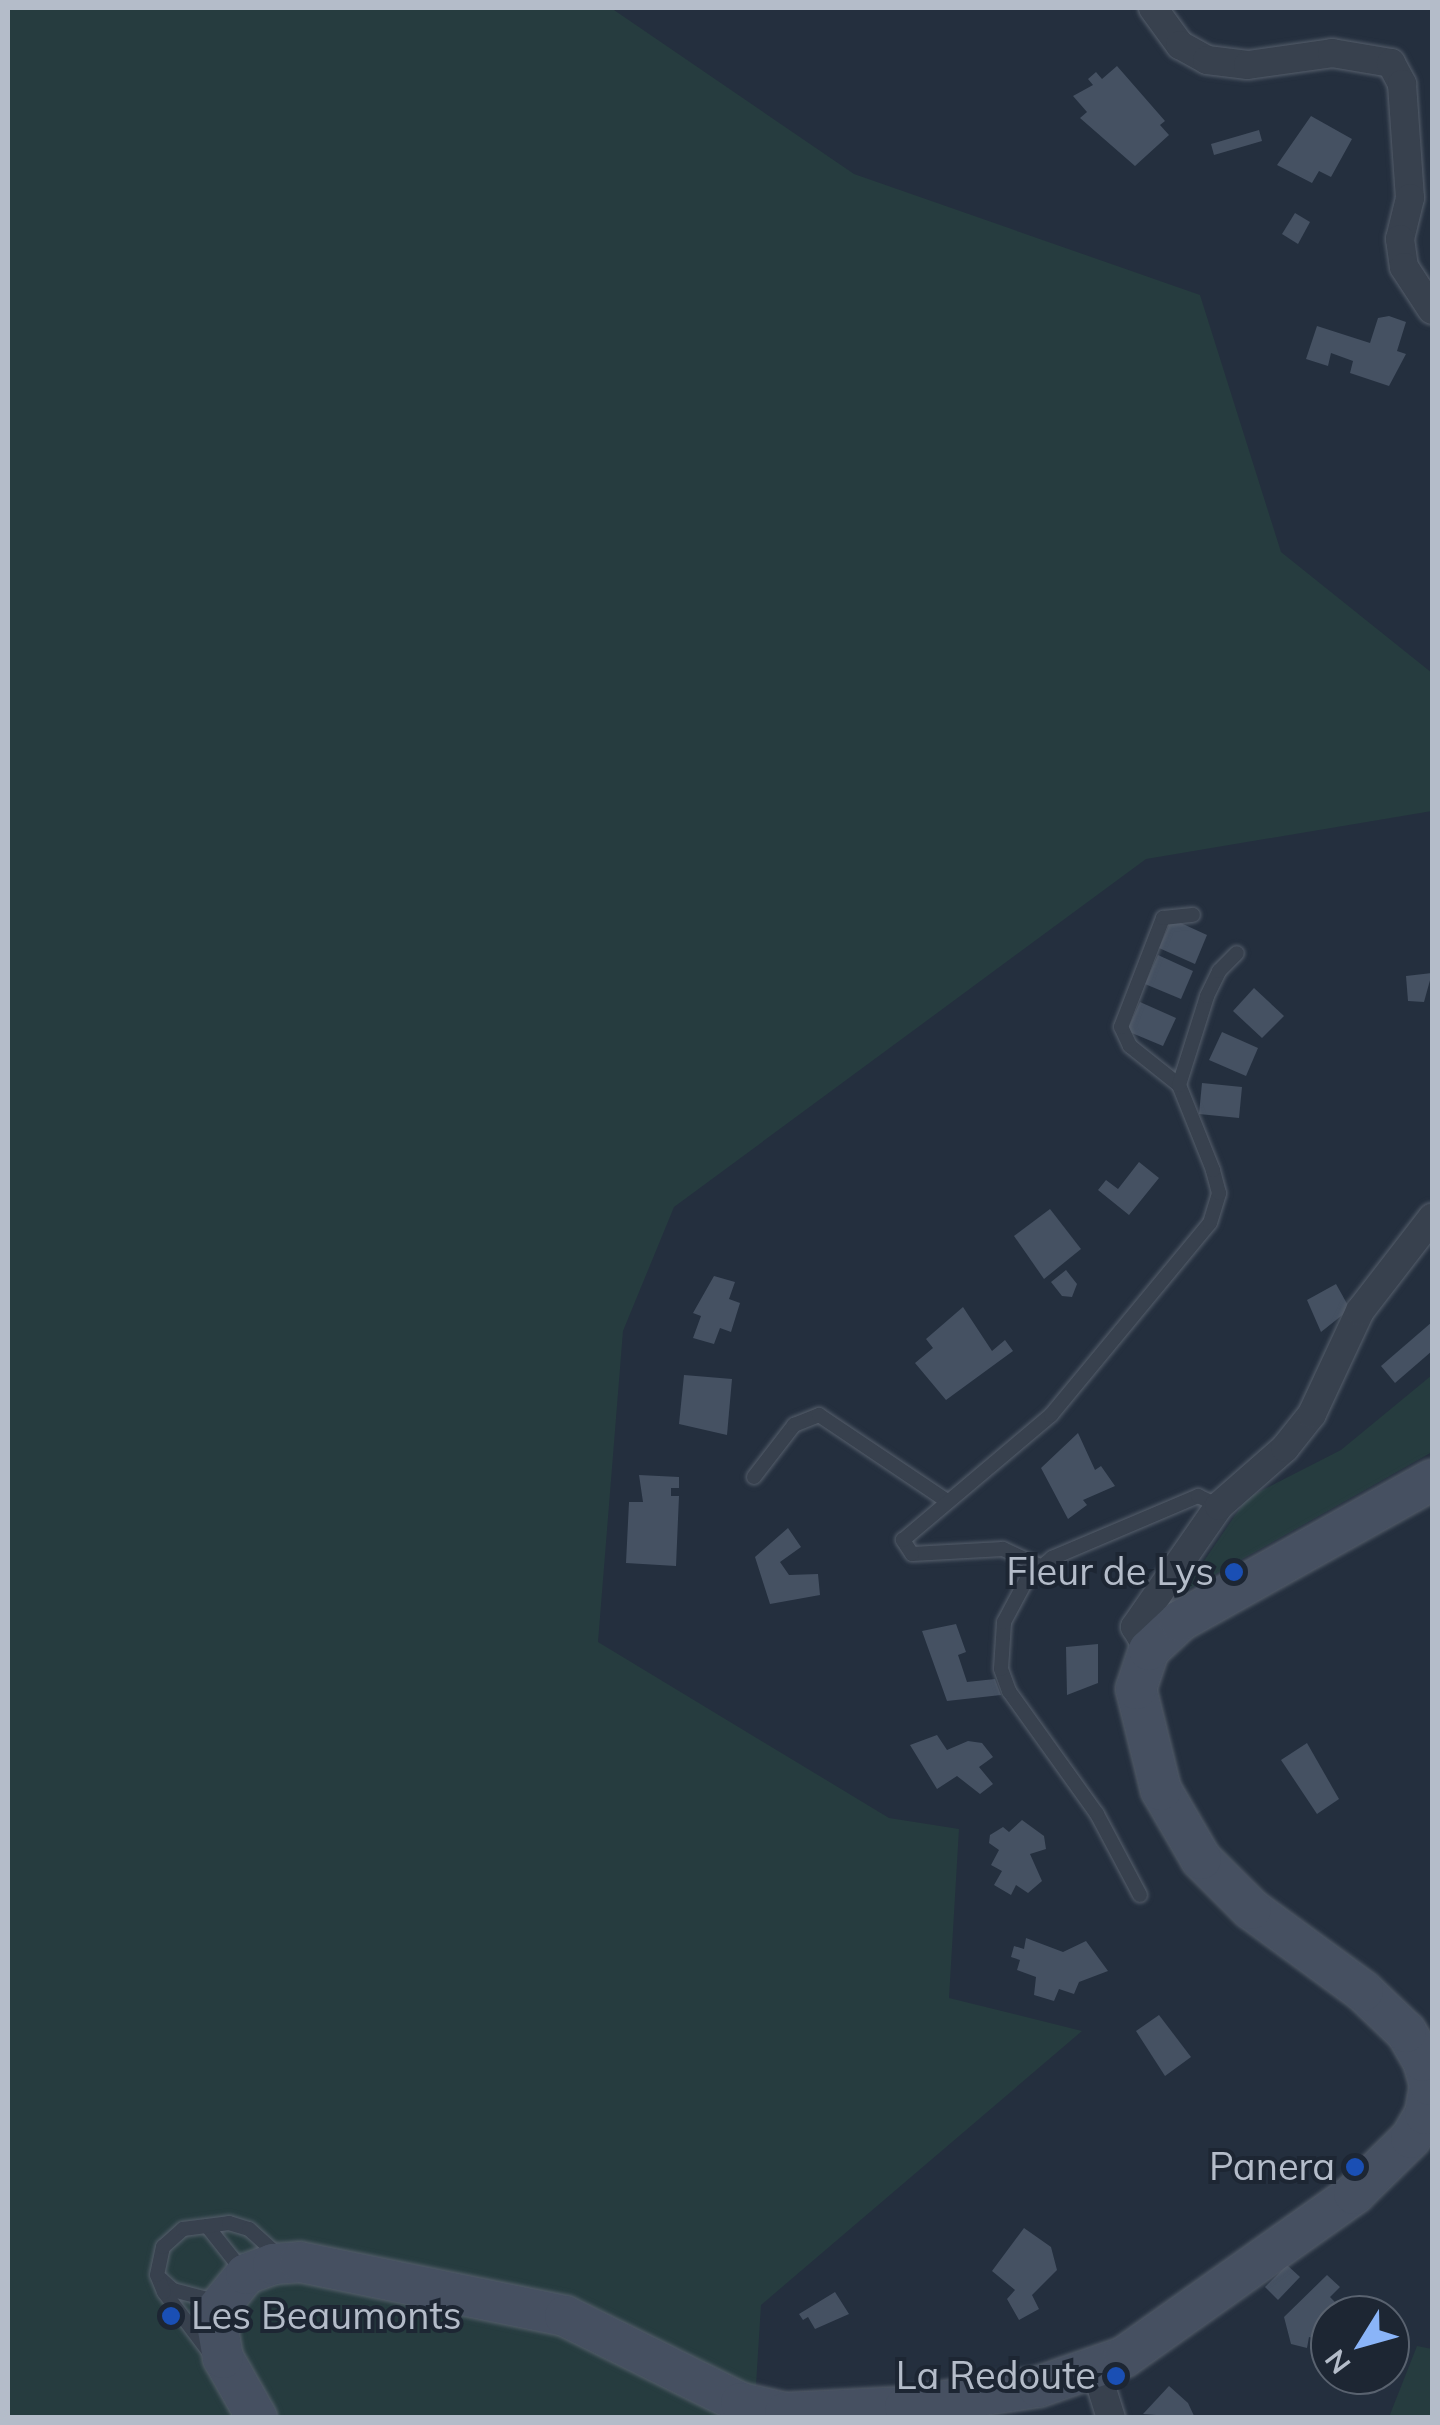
<!DOCTYPE html>
<html>
<head>
<meta charset="utf-8">
<style>
  body { margin:0 }
  #map { position:relative; width:1440px; height:2425px; overflow:hidden; background:#242f3e; font-family:Mulish,sans-serif }
  div>[style] { position:absolute }
  .green>* { inset:0; background:#263c3f }
  .building>* { inset:0; background:#455162 }
  .roads { filter:drop-shadow(0 0 2px #565f6c) drop-shadow(0 0 2px #565f6c) }
  .lane>* { height:14px; margin:-7px; padding:0 7px; transform-origin:7px; border-radius:7px; background:#38414e }
  .street>* { height:28px; margin:-14px; padding:0 14px; transform-origin:14px; border-radius:14px; background:#38414e }
  .secondary>* { height:40px; margin:-20px; padding:0 20px; transform-origin:20px; border-radius:20px; background:#465061 }
  .dots>* { width:28px; height:28px; translate:-50% -50%; box-sizing:border-box; border:5px solid #1d2633; border-radius:50% }
  span { translate:-50% -50%; white-space:nowrap; text-align:center; line-height:1.15; -webkit-text-stroke:8px #1d2633; paint-order:stroke }
  .poi-label { font-size:38px; color:#b4bcc9 }
  .right { translate:-100% -50%; text-align:right }
  .left { translate:0 -50%; text-align:left }
  .frame { position:absolute; inset:0; border:10px solid #b4bcc9; pointer-events:none }
  .north { position:absolute; left:1310px; top:2295px; width:100px; height:100px; box-sizing:border-box; background:#1d2633; border:2px solid #59626f; border-radius:50%; rotate:233deg; font-size:28px; font-weight:700; line-height:40px; text-align:center; color:#b4bcc9 }
  .north::after { content:''; display:block; margin:auto; width:35px; height:45px; background:#8ab4f8; clip-path:polygon(50% 0,100% 100%,50% 72%,0 100%) }
</style>
</head>
<body>
<div id="map">
  <div class="green">
    <div style="clip-path:polygon(8px 8px,611px 8px,854px 174px,1200px 295px,1281px 552px,1432px 673px,1432px 811px,1146px 859px,674px 1207px,623px 1331px,598px 1642px,889px 1818px,959px 1829px,949px 1998px,1082px 2031px,761px 2305px,754px 2417px,8px 2418px)"></div>
    <div style="clip-path:polygon(1432px 1375px,1432px 1452px,1182px 1593px,1247px 1498px,1341px 1450px)"></div>
    <div style="clip-path:polygon(1417px 2346px,1432px 2349px,1432px 2417px,1389px 2417px)"></div>
  </div>
  <div class="building">
    <div style="clip-path:polygon(1117px 66px,1165px 121px,1160px 125px,1169px 135px,1135px 166px,1080px 118px,1087px 112px,1073px 96px,1093px 85px,1088px 79px,1096px 72px,1102px 79px)"></div>
    <div style="clip-path:polygon(1311px 116px,1352px 139px,1331px 177px,1319px 171px,1312px 183px,1277px 165px)"></div>
    <div style="clip-path:polygon(1259px 130px,1262px 141px,1214px 155px,1211px 144px)"></div>
    <div style="clip-path:polygon(1295px 213px,1310px 222px,1298px 244px,1282px 234px)"></div>
    <div style="clip-path:polygon(1389px 316px,1406px 322px,1397px 351px,1406px 354px,1389px 386px,1350px 373px,1353px 361px,1331px 353px,1328px 366px,1306px 359px,1317px 326px,1370px 343px,1378px 318px)"></div>
    <div style="clip-path:polygon(1172px 919px,1207px 935px,1195px 964px,1159px 948px)"></div>
    <div style="clip-path:polygon(1158px 955px,1193px 971px,1181px 999px,1145px 984px)"></div>
    <div style="clip-path:polygon(1432px 973px,1424px 1002px,1408px 1001px,1406px 976px)"></div>
    <div style="clip-path:polygon(1254px 988px,1284px 1016px,1262px 1038px,1233px 1011px)"></div>
    <div style="clip-path:polygon(1140px 1002px,1176px 1018px,1163px 1046px,1127px 1031px)"></div>
    <div style="clip-path:polygon(1222px 1032px,1258px 1048px,1246px 1076px,1209px 1060px)"></div>
    <div style="clip-path:polygon(1202px 1083px,1242px 1087px,1239px 1118px,1199px 1114px)"></div>
    <div style="clip-path:polygon(1139px 1162px,1159px 1178px,1129px 1215px,1098px 1190px,1106px 1180px,1118px 1189px)"></div>
    <div style="clip-path:polygon(1050px 1209px,1081px 1249px,1044px 1279px,1014px 1236px)"></div>
    <div style="clip-path:polygon(1066px 1270px,1077px 1284px,1072px 1297px,1062px 1296px,1051px 1282px)"></div>
    <div style="clip-path:polygon(714px 1276px,735px 1282px,729px 1299px,740px 1303px,731px 1332px,720px 1328px,714px 1344px,693px 1338px,701px 1316px,693px 1313px)"></div>
    <div style="clip-path:polygon(1336px 1284px,1350px 1309px,1321px 1332px,1307px 1300px)"></div>
    <div style="clip-path:polygon(963px 1307px,992px 1351px,1005px 1340px,1013px 1351px,946px 1400px,915px 1363px,933px 1348px,926px 1339px)"></div>
    <div style="clip-path:polygon(1432px 1322px,1432px 1351px,1395px 1383px,1381px 1366px)"></div>
    <div style="clip-path:polygon(684px 1375px,732px 1379px,727px 1435px,679px 1424px)"></div>
    <div style="clip-path:polygon(1078px 1433px,1095px 1470px,1101px 1466px,1115px 1486px,1083px 1500px,1087px 1505px,1068px 1519px,1041px 1468px)"></div>
    <div style="clip-path:polygon(639px 1475px,679px 1477px,679px 1488px,671px 1488px,671px 1496px,679px 1496px,676px 1566px,626px 1563px,629px 1502px,643px 1502px)"></div>
    <div style="clip-path:polygon(788px 1528px,801px 1547px,780px 1562px,789px 1575px,818px 1574px,820px 1595px,770px 1604px,755px 1557px)"></div>
    <div style="clip-path:polygon(956px 1624px,966px 1652px,958px 1655px,967px 1682px,995px 1679px,1001px 1695px,947px 1701px,922px 1631px)"></div>
    <div style="clip-path:polygon(1098px 1644px,1098px 1683px,1067px 1695px,1066px 1647px)"></div>
    <div style="clip-path:polygon(937px 1735px,947px 1750px,968px 1741px,982px 1743px,993px 1757px,979px 1767px,993px 1784px,980px 1794px,957px 1776px,937px 1789px,910px 1745px)"></div>
    <div style="clip-path:polygon(1307px 1743px,1339px 1799px,1317px 1814px,1281px 1760px)"></div>
    <div style="clip-path:polygon(1022px 1820px,1044px 1836px,1046px 1849px,1030px 1854px,1042px 1881px,1028px 1893px,1016px 1885px,1011px 1895px,994px 1885px,1002px 1871px,991px 1865px,999px 1850px,989px 1843px,990px 1835px,1003px 1827px,1009px 1832px)"></div>
    <div style="clip-path:polygon(1026px 1938px,1063px 1952px,1086px 1941px,1108px 1971px,1079px 1982px,1074px 1994px,1059px 1989px,1054px 2001px,1034px 1995px,1036px 1977px,1017px 1970px,1020px 1960px,1011px 1957px,1014px 1946px,1024px 1949px)"></div>
    <div style="clip-path:polygon(1159px 2015px,1191px 2057px,1165px 2076px,1136px 2031px)"></div>
    <div style="clip-path:polygon(1024px 2228px,1051px 2247px,1057px 2270px,1032px 2295px,1039px 2309px,1019px 2320px,1007px 2299px,1015px 2290px,992px 2271px)"></div>
    <div style="clip-path:polygon(1287px 2265px,1300px 2277px,1278px 2300px,1265px 2287px)"></div>
    <div style="clip-path:polygon(1327px 2275px,1340px 2287px,1330px 2297px,1340px 2307px,1330px 2315px,1323px 2341px,1309px 2337px,1307px 2348px,1291px 2344px,1284px 2317px)"></div>
    <div style="clip-path:polygon(835px 2292px,849px 2314px,815px 2329px,808px 2317px,803px 2320px,799px 2314px)"></div>
    <div style="clip-path:polygon(1169px 2386px,1188px 2403px,1195px 2418px,1143px 2414px)"></div>
  </div>
  <div class="roads">
    <div class="lane">
      <div style="left:1179px;top:1085px;width:63px;rotate:-141.5deg"></div>
      <div style="left:1130px;top:1046px;width:21px;rotate:-115deg"></div>
      <div style="left:1121px;top:1027px;width:117px;rotate:-68.9deg"></div>
      <div style="left:1163px;top:918px;width:30px;rotate:-6deg"></div>
      <div style="left:754px;top:1477px;width:66px;rotate:-52.4deg"></div>
      <div style="left:794px;top:1425px;width:27px;rotate:-22deg"></div>
      <div style="left:819px;top:1415px;width:154px;rotate:33.9deg"></div>
      <div style="left:1040px;top:1566px;width:41px;rotate:-155.3deg"></div>
      <div style="left:1003px;top:1549px;width:91px;rotate:176.9deg"></div>
      <div style="left:912px;top:1554px;width:17px;rotate:-123deg"></div>
      <div style="left:903px;top:1540px;width:194px;rotate:-40.2deg"></div>
      <div style="left:1051px;top:1415px;width:249px;rotate:-50.4deg"></div>
      <div style="left:1210px;top:1223px;width:31px;rotate:-73deg"></div>
      <div style="left:1219px;top:1193px;width:24px;rotate:-105deg"></div>
      <div style="left:1213px;top:1170px;width:92px;rotate:-111.8deg"></div>
      <div style="left:1179px;top:1085px;width:93px;rotate:-72.5deg"></div>
      <div style="left:1207px;top:996px;width:28px;rotate:-64deg"></div>
      <div style="left:1219px;top:971px;width:25px;rotate:-45deg"></div>
      <div style="left:1140px;top:1895px;width:92px;rotate:-118deg"></div>
      <div style="left:1097px;top:1814px;width:151px;rotate:-125.6deg"></div>
      <div style="left:1009px;top:1691px;width:23px;rotate:-110deg"></div>
      <div style="left:1001px;top:1669px;width:47px;rotate:-86.3deg"></div>
      <div style="left:1004px;top:1622px;width:49px;rotate:-61.9deg"></div>
      <div style="left:1027px;top:1579px;width:33px;rotate:-40deg"></div>
      <div style="left:1052px;top:1558px;width:159px;rotate:-23deg"></div>
      <div style="left:1198px;top:1496px;width:23px;rotate:25deg"></div>
      <div style="left:207px;top:2226px;width:61px;rotate:51.6deg"></div>
      <div style="left:161px;top:2279px;width:16px;rotate:43deg"></div>
      <div style="left:173px;top:2290px;width:47px;rotate:14.9deg"></div>
      <div style="left:210px;top:2353px;width:76px;rotate:-127deg"></div>
      <div style="left:164px;top:2292px;width:18px;rotate:-112deg"></div>
      <div style="left:157px;top:2275px;width:29px;rotate:-78deg"></div>
      <div style="left:163px;top:2247px;width:27px;rotate:-42deg"></div>
      <div style="left:183px;top:2229px;width:46px;rotate:-7.4deg"></div>
      <div style="left:229px;top:2223px;width:21px;rotate:17deg"></div>
      <div style="left:249px;top:2229px;width:39px;rotate:42deg"></div>
    </div>
    <div class="street">
      <div style="left:1153px;top:8px;width:46px;rotate:53.9deg"></div>
      <div style="left:1180px;top:45px;width:31px;rotate:29deg"></div>
      <div style="left:1207px;top:60px;width:41px;rotate:7deg"></div>
      <div style="left:1248px;top:65px;width:85px;rotate:-8.1deg"></div>
      <div style="left:1332px;top:53px;width:60px;rotate:9.6deg"></div>
      <div style="left:1391px;top:63px;width:24px;rotate:62deg"></div>
      <div style="left:1402px;top:84px;width:114px;rotate:86deg"></div>
      <div style="left:1410px;top:198px;width:42px;rotate:103.7deg"></div>
      <div style="left:1400px;top:239px;width:28px;rotate:82deg"></div>
      <div style="left:1404px;top:267px;width:51px;rotate:56.9deg"></div>
      <div style="left:1149px;top:1650px;width:27px;rotate:-121deg"></div>
      <div style="left:1135px;top:1627px;width:147px;rotate:-55.2deg"></div>
      <div style="left:1219px;top:1506px;width:88px;rotate:-41.3deg"></div>
      <div style="left:1285px;top:1448px;width:43px;rotate:-51.5deg"></div>
      <div style="left:1312px;top:1414px;width:114px;rotate:-65deg"></div>
      <div style="left:1360px;top:1311px;width:118px;rotate:-52.3deg"></div>
      <div style="left:1095px;top:2367px;width:53px;rotate:72.6deg"></div>
    </div>
    <div class="secondary">
      <div style="left:257px;top:2418px;width:69px;rotate:-119.5deg"></div>
      <div style="left:223px;top:2358px;width:47px;rotate:-99.9deg"></div>
      <div style="left:215px;top:2312px;width:49px;rotate:-50.8deg"></div>
      <div style="left:246px;top:2274px;width:29px;rotate:-20deg"></div>
      <div style="left:273px;top:2264px;width:27px;rotate:-4deg"></div>
      <div style="left:300px;top:2262px;width:270px;rotate:11.5deg"></div>
      <div style="left:565px;top:2316px;width:196px;rotate:26.3deg"></div>
      <div style="left:741px;top:2403px;width:45px;rotate:12.8deg"></div>
      <div style="left:785px;top:2413px;width:120px;rotate:-2.9deg"></div>
      <div style="left:905px;top:2407px;width:134px;rotate:-8.6deg"></div>
      <div style="left:1038px;top:2387px;width:91px;rotate:-19.2deg"></div>
      <div style="left:1124px;top:2357px;width:282px;rotate:-35.3deg"></div>
      <div style="left:1354px;top:2194px;width:80px;rotate:-44.5deg"></div>
      <div style="left:1411px;top:2138px;width:28px;rotate:-60deg"></div>
      <div style="left:1425px;top:2114px;width:29px;rotate:-80deg"></div>
      <div style="left:1430px;top:2085px;width:25px;rotate:-106deg"></div>
      <div style="left:1423px;top:2061px;width:34px;rotate:-120deg"></div>
      <div style="left:1406px;top:2032px;width:59px;rotate:-136.4deg"></div>
      <div style="left:1363px;top:1991px;width:139px;rotate:-143.8deg"></div>
      <div style="left:1251px;top:1909px;width:71px;rotate:-135deg"></div>
      <div style="left:1201px;top:1859px;width:80px;rotate:-120.1deg"></div>
      <div style="left:1161px;top:1790px;width:104px;rotate:-103.9deg"></div>
      <div style="left:1136px;top:1689px;width:41px;rotate:-71.6deg"></div>
      <div style="left:1149px;top:1650px;width:42px;rotate:-43.1deg"></div>
      <div style="left:1180px;top:1621px;width:289px;rotate:-29.2deg"></div>
    </div>
  </div>
  <div class="dots">
    <div style="left:1234px;top:1572px;background:#1a4fb4"></div>
    <div style="left:1355px;top:2167px;background:#1a4fb4"></div>
    <div style="left:171px;top:2316px;background:#1a4fb4"></div>
    <div style="left:1116px;top:2376px;background:#1a4fb4"></div>
  </div>
  <div class="poi-label">
    <span class="right" style="left:1214px;top:1572px">Fleur de Lys</span>
    <span class="right" style="left:1335px;top:2167px">Panera</span>
    <span class="left" style="left:191px;top:2316px">Les Beaumonts</span>
    <span class="right" style="left:1096px;top:2376px">La Redoute</span>
  </div>
  <div class="frame"></div>
  <div class="north">N</div>
</div>
</body>
</html>
